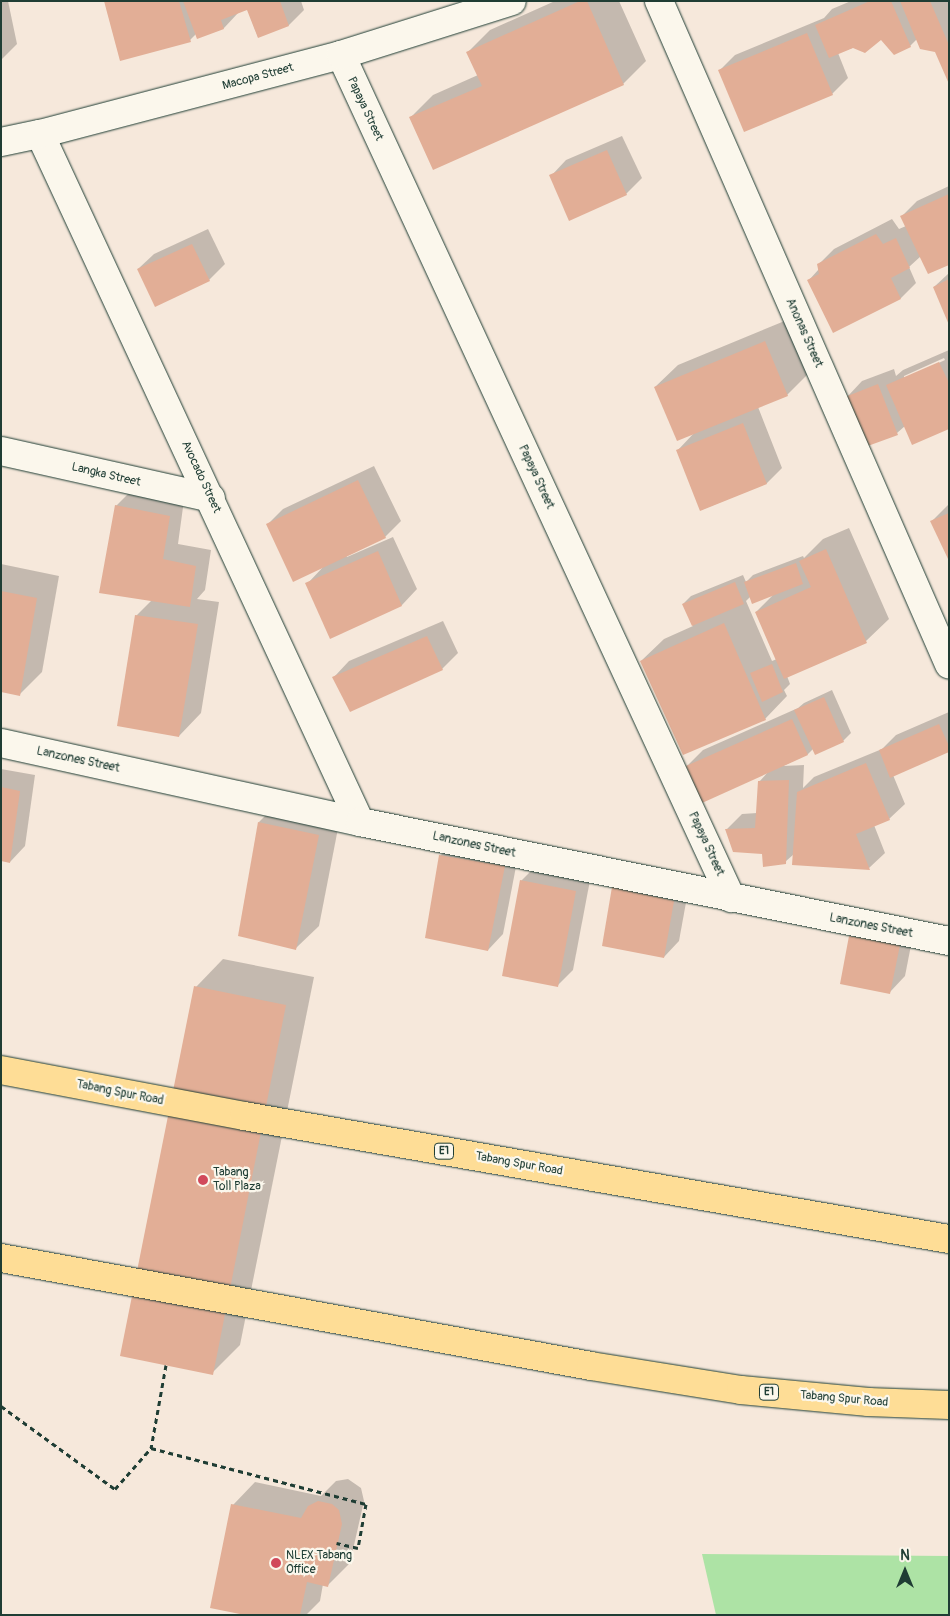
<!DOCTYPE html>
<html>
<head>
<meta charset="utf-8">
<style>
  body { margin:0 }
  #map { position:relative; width:950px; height:1616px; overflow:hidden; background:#f6e8db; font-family:Pangolin,sans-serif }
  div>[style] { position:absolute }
  .green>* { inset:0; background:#ade3a5 }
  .shadow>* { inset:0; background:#0003 }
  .building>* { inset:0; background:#e2ae96 }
  .path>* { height:3px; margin-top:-1.5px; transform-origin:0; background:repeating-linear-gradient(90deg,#1f3d34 0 5px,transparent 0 9px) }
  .roads { filter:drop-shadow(0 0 1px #1f3d34) drop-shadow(0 0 1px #1f3d34) }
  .minor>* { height:28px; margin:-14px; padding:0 14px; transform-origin:14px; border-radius:14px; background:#fbf7ec }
  .highway>* { height:28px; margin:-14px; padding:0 14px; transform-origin:14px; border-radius:14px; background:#fedd96 }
  .dots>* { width:14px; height:14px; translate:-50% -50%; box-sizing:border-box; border:2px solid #fbf7ec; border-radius:50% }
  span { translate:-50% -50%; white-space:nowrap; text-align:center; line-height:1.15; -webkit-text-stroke:4.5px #fbf7ec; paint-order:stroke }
  .shield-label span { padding:1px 4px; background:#fbf7ec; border:1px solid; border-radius:4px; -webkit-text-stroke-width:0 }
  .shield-label { font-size:11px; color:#1f3d34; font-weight:700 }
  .street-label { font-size:12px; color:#1f3d34 }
  .poi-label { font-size:12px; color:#1f3d34 }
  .left { translate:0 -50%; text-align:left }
  .frame { position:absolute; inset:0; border:2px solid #1f3d34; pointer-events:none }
  .north { position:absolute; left:880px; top:1546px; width:50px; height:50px; -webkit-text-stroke:4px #fbf7ec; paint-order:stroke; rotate:0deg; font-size:14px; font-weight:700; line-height:20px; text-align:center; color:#1f3d34 }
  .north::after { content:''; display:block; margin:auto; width:18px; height:22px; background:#1f3d34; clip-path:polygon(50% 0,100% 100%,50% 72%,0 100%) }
</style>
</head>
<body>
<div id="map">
  <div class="green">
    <div style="clip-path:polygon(702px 1554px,949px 1556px,949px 1615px,716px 1615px)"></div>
  </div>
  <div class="shadow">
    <div style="clip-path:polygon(1px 1px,8px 1px,17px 44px,1px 60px)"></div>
    <div style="clip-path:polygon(105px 1px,301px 1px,304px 10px,289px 25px,258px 37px,247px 8px,239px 12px,224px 28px,198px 37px,196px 34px,190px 40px)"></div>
    <div style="clip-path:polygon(555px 1px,619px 1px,646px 61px,623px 84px,411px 117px,433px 95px,478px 75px,468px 52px,490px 30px)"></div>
    <div style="clip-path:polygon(851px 1px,949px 1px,949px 80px,936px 51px,917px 39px,910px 46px,881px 38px,838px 53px,848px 78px,832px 94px,745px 130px,719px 71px,735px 55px,824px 18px,832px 9px)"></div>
    <div style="clip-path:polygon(622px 136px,642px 178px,626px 194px,551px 176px,566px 160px)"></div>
    <div style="clip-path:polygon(949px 186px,949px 263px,921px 256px,909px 267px,916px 283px,901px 298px,834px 331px,809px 280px,819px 269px,819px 264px,834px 249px,892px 219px,899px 229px,906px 226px,902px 216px,917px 201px)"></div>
    <div style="clip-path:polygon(208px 229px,225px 264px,209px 280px,138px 269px,154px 254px)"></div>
    <div style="clip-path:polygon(949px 273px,949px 322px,934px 287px)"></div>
    <div style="clip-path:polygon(787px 320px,810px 372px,787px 395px,758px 407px,782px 468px,767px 483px,701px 510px,677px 451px,695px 432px,655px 387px,678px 365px)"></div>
    <div style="clip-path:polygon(evenodd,949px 350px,949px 428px,905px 426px,897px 433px,847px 397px,862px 381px,894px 369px,896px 376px,903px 370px,949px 350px,944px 358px,945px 360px,904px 379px,904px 376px,944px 358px)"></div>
    <div style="clip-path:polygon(374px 466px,401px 521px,385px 537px,346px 555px,347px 557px,393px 537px,417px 589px,402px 605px,331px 637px,307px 584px,325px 565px,267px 525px,283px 509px)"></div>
    <div style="clip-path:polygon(132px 490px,184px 500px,178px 544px,211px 550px,205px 590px,197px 599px,219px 602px,201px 713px,179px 736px,136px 616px,152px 600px,116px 506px)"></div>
    <div style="clip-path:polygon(949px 504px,949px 558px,932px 521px)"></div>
    <div style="clip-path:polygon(evenodd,849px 528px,889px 619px,866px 641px,787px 676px,790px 684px,784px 690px,787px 696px,765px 719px,641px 661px,664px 639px,693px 626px,683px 604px,691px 596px,743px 575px,746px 582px,753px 575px,803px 556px,804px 558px,823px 539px,849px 528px,774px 594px,756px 612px,777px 659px,772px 661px,746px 601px,750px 597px,774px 594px)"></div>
    <div style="clip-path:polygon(1px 564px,59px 576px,42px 672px,20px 694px,1px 691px)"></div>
    <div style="clip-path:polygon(443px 621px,458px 653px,442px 669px,334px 677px,349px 661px)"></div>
    <div style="clip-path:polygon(832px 690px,851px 733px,843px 741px,813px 749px,808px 754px,783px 766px,804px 765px,803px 788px,814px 777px,882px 749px,896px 735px,949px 712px,949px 751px,893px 775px,905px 804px,889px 819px,874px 825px,885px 853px,869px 868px,794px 854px,785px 862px,764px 853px,727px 829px,742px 814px,757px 813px,759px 782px,768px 772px,687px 766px,703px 750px,798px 708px,804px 703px)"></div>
    <div style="clip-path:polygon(1px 769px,35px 775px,25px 846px,10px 862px,1px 860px)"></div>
    <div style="clip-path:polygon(281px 800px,341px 813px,319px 926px,296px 948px,259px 822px)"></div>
    <div style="clip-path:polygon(456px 840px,519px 851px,503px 934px,488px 950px,440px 856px)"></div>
    <div style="clip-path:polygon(537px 865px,591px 875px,573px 970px,557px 986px,521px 881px)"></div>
    <div style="clip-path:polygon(629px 872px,689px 886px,679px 941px,664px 957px,613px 888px)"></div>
    <div style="clip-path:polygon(866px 921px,914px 930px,905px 976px,890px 992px,850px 936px)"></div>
    <div style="clip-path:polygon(223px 959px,314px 977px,240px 1345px,212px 1373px,196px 987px)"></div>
    <div style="clip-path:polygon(348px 1479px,361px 1488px,364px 1501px,350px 1563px,328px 1585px,323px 1584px,320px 1601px,306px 1615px,252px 1615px,233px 1505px,255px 1482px,321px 1496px,336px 1481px)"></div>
  </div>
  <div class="building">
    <div style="clip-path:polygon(104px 1px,179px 1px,191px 42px,120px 61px)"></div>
    <div style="clip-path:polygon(183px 1px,280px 1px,289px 26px,258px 38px,247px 10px,221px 20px,224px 29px,197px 39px)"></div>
    <div style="clip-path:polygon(580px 1px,587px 1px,624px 85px,433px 170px,409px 117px,482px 86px,466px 52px)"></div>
    <div style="clip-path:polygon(870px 1px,891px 1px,911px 47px,894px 55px,881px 40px,865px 53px,853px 48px,829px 58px,815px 25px)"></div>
    <div style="clip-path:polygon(900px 1px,930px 1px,949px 45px,949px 84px,935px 52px,920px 49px)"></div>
    <div style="clip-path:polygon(807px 33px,833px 95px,744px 132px,718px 70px)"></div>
    <div style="clip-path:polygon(607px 150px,627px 195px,569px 221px,549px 175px)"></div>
    <div style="clip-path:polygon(949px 194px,949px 265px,928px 274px,900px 216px)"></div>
    <div style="clip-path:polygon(876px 234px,883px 244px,896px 238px,910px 268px,891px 278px,901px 299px,833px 333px,807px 280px,819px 274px,817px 264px)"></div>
    <div style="clip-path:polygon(192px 244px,210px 281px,155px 307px,137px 269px)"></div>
    <div style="clip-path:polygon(949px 279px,949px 325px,933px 287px)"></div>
    <div style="clip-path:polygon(765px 341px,788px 396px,677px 441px,654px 387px)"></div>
    <div style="clip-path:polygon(939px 362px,949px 383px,949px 429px,912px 445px,886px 385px)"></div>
    <div style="clip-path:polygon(878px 384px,898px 435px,865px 447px,845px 397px)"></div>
    <div style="clip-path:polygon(743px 423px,767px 484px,700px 511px,676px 450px)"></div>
    <div style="clip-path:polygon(358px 480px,386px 538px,293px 582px,266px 524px)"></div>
    <div style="clip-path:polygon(115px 505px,170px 516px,163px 559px,196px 566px,190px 607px,99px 593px)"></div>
    <div style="clip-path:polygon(949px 513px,949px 561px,930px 521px)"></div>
    <div style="clip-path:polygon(826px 549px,867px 643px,784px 679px,755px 612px,811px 587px,799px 561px)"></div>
    <div style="clip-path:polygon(378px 551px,402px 606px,330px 639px,305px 583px)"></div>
    <div style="clip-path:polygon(796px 563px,803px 584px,752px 604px,744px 582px)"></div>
    <div style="clip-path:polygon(735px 582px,744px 604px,692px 626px,682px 604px)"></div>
    <div style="clip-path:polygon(1px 591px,37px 598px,20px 696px,1px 692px)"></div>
    <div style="clip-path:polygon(135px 615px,198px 624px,179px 737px,117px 726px)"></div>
    <div style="clip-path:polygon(724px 623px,766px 720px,683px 755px,640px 661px)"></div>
    <div style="clip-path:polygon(427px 636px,443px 670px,350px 712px,332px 677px)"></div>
    <div style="clip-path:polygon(772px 664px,783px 692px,762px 702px,750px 673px)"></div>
    <div style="clip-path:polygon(824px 697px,844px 742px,815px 755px,794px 710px)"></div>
    <div style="clip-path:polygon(792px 719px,808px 755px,702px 803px,686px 766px)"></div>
    <div style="clip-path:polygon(939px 724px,949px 746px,949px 752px,890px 778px,879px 750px)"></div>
    <div style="clip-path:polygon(866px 763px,890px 820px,856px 834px,870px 870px,792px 865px,797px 792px)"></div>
    <div style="clip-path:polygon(789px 780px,786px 864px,763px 867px,762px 854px,733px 852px,725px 829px,755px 828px,758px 781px)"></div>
    <div style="clip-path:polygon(1px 787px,20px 791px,10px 863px,1px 861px)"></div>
    <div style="clip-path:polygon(258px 822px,319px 835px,296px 950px,238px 936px)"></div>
    <div style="clip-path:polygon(439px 855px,505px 866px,488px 951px,425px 938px)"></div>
    <div style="clip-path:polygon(520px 880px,576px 891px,558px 987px,502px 976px)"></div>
    <div style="clip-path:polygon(612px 887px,674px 901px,664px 958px,602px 946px)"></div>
    <div style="clip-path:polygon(849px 936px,900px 945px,890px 994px,840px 984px)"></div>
    <div style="clip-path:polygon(194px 986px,286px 1005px,213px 1375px,120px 1356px)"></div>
    <div style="clip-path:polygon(318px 1501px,332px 1504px,339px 1510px,342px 1524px,328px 1587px,307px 1582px,300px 1615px,245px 1615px,210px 1608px,231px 1504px,301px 1518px,308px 1506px)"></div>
  </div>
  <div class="path">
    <div style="left:166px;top:1365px;width:84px;rotate:100.2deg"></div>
    <div style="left:151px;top:1448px;width:222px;rotate:14.6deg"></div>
    <div style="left:366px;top:1504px;width:45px;rotate:100.3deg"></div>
    <div style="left:358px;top:1548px;width:22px;rotate:-167deg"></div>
    <div style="left:1px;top:1406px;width:141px;rotate:36.1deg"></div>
    <div style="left:115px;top:1489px;width:55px;rotate:-48.7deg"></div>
  </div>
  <div class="roads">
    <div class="minor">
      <div style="left:659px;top:1px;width:724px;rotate:66.38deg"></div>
      <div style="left:341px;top:55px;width:929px;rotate:65.17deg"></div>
      <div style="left:40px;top:134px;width:759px;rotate:65.06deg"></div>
      <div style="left:1px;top:142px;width:40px;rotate:-12deg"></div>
      <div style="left:40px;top:134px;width:311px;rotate:-14.7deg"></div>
      <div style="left:341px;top:55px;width:179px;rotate:-17.5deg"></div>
      <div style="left:1px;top:451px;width:215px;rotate:12.6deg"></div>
      <div style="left:1px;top:743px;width:368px;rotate:12.4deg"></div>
      <div style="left:360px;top:822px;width:601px;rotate:11.42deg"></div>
    </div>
    <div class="highway">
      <div style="left:1px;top:1070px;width:247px;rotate:10.7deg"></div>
      <div style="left:244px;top:1116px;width:716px;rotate:9.9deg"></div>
      <div style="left:1px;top:1258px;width:600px;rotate:10.37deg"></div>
      <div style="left:591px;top:1366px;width:152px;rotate:9.1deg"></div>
      <div style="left:741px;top:1390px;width:128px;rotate:5.4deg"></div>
      <div style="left:868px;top:1402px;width:81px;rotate:2.1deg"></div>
    </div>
  </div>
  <div class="dots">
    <div style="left:203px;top:1180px;background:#d1495b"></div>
    <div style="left:276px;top:1563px;background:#d1495b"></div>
  </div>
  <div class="shield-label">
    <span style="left:444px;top:1151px">E1</span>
    <span style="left:769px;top:1392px">E1</span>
  </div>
  <div class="street-label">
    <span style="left:258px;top:77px;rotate:-15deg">Macopa Street</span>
    <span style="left:365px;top:109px;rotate:65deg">Papaya Street</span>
    <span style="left:804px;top:333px;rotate:66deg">Anonas Street</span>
    <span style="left:106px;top:475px;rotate:13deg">Langka Street</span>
    <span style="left:201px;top:477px;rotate:65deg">Avocado Street</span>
    <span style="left:536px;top:477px;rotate:65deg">Papaya Street</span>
    <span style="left:78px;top:760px;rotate:12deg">Lanzones Street</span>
    <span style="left:706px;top:844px;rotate:65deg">Papaya Street</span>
    <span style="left:474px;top:845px;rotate:12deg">Lanzones Street</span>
    <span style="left:871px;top:926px;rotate:11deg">Lanzones Street</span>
    <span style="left:120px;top:1093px;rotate:11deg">Tabang Spur Road</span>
    <span style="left:519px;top:1164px;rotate:10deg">Tabang Spur Road</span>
    <span style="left:844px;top:1399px;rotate:5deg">Tabang Spur Road</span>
  </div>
  <div class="poi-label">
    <span class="left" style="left:213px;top:1180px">Tabang<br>Toll Plaza</span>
    <span class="left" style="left:286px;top:1563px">NLEX Tabang<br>Office</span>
  </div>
  <div class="frame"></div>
  <div class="north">N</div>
</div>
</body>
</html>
